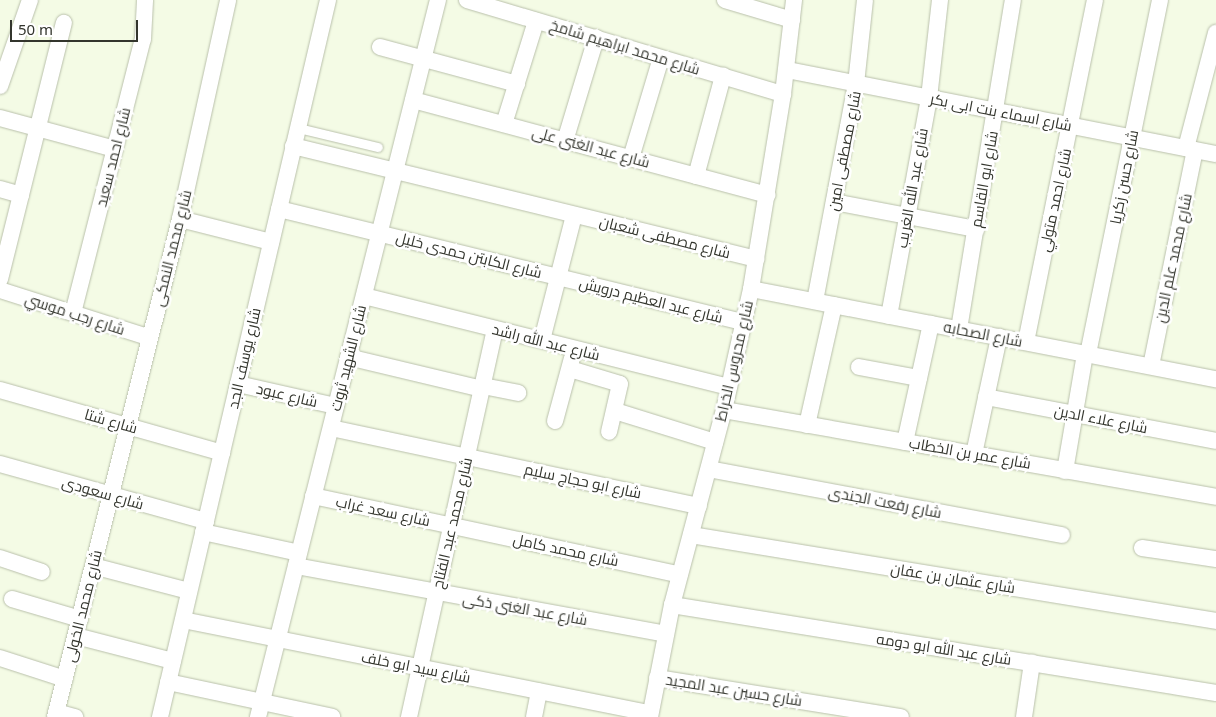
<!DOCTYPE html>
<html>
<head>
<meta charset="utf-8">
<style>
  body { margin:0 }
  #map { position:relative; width:1216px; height:717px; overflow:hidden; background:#f4fbe5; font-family:"Noto Sans",Cairo,sans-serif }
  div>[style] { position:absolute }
  .roads { filter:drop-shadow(0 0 1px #b9c0ab) drop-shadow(0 0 1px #b9c0ab) }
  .lane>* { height:9px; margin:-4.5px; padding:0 4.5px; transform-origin:4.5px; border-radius:4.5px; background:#fff }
  .street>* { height:16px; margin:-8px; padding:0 8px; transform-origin:8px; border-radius:8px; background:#fff }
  span { translate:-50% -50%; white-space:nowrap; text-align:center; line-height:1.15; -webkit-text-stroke:5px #fff; paint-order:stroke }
  .street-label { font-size:15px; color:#33352d }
  .scale { position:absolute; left:10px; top:20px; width:128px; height:22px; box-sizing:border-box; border:2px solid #33352d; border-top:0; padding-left:6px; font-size:15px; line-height:18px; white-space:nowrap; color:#33352d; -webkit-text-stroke:4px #fff; paint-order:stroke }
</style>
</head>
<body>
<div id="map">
  <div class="roads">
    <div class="lane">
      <div style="left:298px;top:128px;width:82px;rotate:13.4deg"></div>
    </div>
    <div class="street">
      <div style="left:467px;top:0;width:330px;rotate:16.6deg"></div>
      <div style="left:725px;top:0;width:70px;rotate:16.6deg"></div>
      <div style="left:380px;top:47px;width:142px;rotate:15.1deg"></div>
      <div style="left:787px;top:70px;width:437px;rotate:11.1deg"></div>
      <div style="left:0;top:86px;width:91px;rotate:-70.8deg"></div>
      <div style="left:413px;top:100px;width:367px;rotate:15deg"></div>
      <div style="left:0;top:118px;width:119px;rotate:15.1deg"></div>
      <div style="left:504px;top:124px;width:108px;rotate:-72.7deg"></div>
      <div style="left:565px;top:141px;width:108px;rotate:-73.2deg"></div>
      <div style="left:293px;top:146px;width:477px;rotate:13.7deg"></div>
      <div style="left:1186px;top:148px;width:119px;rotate:-75.4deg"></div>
      <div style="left:631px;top:158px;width:104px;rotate:-73.3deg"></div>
      <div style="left:696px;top:176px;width:104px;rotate:-74.9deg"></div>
      <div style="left:0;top:189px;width:22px;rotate:16deg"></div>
      <div style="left:834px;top:202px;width:145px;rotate:10.8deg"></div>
      <div style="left:279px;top:209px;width:478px;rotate:13.7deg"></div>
      <div style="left:180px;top:219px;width:94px;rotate:14.2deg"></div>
      <div style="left:0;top:279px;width:264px;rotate:-76deg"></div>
      <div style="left:751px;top:289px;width:474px;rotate:11deg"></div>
      <div style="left:0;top:290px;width:157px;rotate:17.7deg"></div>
      <div style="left:364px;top:296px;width:376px;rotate:14deg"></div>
      <div style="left:815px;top:301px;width:221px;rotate:-79.3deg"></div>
      <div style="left:856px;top:84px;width:84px;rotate:-83.9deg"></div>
      <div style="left:73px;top:313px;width:283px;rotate:-75.7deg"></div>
      <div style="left:143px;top:39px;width:39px;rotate:-87deg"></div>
      <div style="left:889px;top:316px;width:222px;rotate:-79.6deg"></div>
      <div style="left:929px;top:98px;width:99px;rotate:-83.6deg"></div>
      <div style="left:959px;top:329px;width:333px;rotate:-80.7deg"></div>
      <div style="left:542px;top:340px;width:129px;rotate:-75.6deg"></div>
      <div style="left:1026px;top:342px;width:349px;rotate:-78.6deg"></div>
      <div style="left:1088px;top:354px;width:361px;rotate:-78.5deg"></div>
      <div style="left:348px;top:357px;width:138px;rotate:13.4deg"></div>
      <div style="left:1151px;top:366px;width:220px;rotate:-78.5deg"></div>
      <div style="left:859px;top:367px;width:61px;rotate:10.4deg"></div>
      <div style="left:570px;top:369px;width:52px;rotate:16.7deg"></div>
      <div style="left:620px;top:384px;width:49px;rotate:102.9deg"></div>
      <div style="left:238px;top:384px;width:100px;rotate:12.7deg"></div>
      <div style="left:483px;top:386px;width:36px;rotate:11deg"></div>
      <div style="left:0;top:390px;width:231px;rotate:15.8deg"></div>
      <div style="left:986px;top:397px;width:234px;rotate:10.8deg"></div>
      <div style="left:724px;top:410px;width:500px;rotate:10deg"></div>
      <div style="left:615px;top:411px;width:105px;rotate:17.2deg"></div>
      <div style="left:555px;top:421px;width:65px;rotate:-74.9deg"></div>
      <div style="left:807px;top:425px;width:123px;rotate:-77.3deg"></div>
      <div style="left:331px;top:428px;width:376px;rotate:12deg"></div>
      <div style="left:905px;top:442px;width:121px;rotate:-77.6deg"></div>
      <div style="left:974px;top:454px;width:120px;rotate:-77.9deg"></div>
      <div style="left:0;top:464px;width:214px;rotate:15.5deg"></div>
      <div style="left:709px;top:469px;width:359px;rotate:10.6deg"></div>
      <div style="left:1065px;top:471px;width:119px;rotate:-80.3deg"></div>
      <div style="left:313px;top:496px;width:375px;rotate:12.1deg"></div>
      <div style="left:203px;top:532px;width:98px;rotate:12.3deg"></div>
      <div style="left:691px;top:535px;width:532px;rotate:9.3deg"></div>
      <div style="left:1142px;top:548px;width:75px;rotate:8.5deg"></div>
      <div style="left:0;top:558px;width:44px;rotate:18.4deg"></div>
      <div style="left:93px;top:566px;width:99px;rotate:14.6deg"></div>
      <div style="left:296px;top:566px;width:376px;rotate:10.4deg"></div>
      <div style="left:12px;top:599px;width:71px;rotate:16.4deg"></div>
      <div style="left:672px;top:605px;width:551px;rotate:9.19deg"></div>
      <div style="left:183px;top:620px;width:476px;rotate:11.3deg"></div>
      <div style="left:76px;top:636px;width:100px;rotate:14.5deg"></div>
      <div style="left:0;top:658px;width:68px;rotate:17.9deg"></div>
      <div style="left:657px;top:678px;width:247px;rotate:9.1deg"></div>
      <div style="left:168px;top:682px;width:168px;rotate:12deg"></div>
      <div style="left:56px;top:712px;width:20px;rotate:15deg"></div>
      <div style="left:55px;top:717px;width:513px;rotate:-75.91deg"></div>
      <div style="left:180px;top:219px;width:224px;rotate:-77.6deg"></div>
      <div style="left:160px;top:717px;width:736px;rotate:-76.81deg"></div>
      <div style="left:258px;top:717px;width:739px;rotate:-75.91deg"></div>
      <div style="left:409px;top:717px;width:397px;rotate:-77.5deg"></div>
      <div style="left:534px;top:717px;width:26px;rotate:-79deg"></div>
      <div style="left:650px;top:717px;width:114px;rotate:-78.9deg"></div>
      <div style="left:672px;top:605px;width:202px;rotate:-75.1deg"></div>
      <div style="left:724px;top:410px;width:124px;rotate:-77.4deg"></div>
      <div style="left:751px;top:289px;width:198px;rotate:-80.7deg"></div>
      <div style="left:783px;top:94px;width:95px;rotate:-83.3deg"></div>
      <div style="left:1024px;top:717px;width:55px;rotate:-81.6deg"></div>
    </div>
  </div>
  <div class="street-label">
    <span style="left:625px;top:47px;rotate:17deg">شارع محمد ابراهيم شامخ</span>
    <span style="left:1001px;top:112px;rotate:11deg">شارع اسماء بنت ابى بكر</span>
    <span style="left:591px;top:147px;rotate:15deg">شارع عبد الغنى على</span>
    <span style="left:844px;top:151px;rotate:-79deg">شارع مصطفى امين</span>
    <span style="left:113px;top:157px;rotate:-76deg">شارع احمد سعيد</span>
    <span style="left:1124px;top:177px;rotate:-79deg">شارع حسن زكريا</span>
    <span style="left:984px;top:179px;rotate:-80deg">شارع ابو القاسم</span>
    <span style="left:912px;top:188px;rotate:-80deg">شارع عبد الله الغريب</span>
    <span style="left:1055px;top:200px;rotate:-78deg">شارع احمد متولي</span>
    <span style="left:665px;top:237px;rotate:14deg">شارع مصطفى شعبان</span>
    <span style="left:172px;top:248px;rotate:-76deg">شارع محمد النمكى</span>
    <span style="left:469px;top:255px;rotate:14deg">شارع الكابتن حمدى خليل</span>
    <span style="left:1173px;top:258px;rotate:-78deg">شارع محمد علم الدين</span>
    <span style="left:651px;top:300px;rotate:14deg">شارع عبد العظيم درويش</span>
    <span style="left:75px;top:314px;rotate:18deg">شارع رجب موسي</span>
    <span style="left:983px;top:334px;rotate:11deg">شارع الصحابه</span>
    <span style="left:546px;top:342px;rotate:14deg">شارع عبد الله راشد</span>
    <span style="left:244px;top:358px;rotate:-77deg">شارع يوسف الجد</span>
    <span style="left:348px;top:358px;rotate:-76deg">شارع الشهيد ثروت</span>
    <span style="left:734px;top:361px;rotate:-77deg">شارع محروس الخراط</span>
    <span style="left:287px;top:395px;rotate:13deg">شارع عبود</span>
    <span style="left:1101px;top:419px;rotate:11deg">شارع علاء الدين</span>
    <span style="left:111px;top:421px;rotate:16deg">شارع شتا</span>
    <span style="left:970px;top:453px;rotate:10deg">شارع عمر بن الخطاب</span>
    <span style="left:583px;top:481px;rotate:12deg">شارع ابو حجاج سليم</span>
    <span style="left:103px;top:493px;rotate:16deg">شارع سعودى</span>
    <span style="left:885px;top:502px;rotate:11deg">شارع رفعت الجندى</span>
    <span style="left:383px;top:511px;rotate:12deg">شارع سعد غراب</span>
    <span style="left:452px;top:523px;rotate:-77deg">شارع محمد عبد الفتاح</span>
    <span style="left:566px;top:550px;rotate:12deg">شارع محمد كامل</span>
    <span style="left:953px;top:578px;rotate:9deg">شارع عثمان بن عفان</span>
    <span style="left:83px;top:606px;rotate:-76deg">شارع محمد الخولى</span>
    <span style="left:525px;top:609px;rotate:10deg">شارع عبد الغنى ذكى</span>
    <span style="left:944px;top:649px;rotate:9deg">شارع عبد الله ابو دومه</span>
    <span style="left:416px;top:667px;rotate:11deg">شارع سيد ابو خلف</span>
    <span style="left:734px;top:690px;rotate:9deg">شارع حسين عبد المجيد</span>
  </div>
  <div class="scale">50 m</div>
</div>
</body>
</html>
